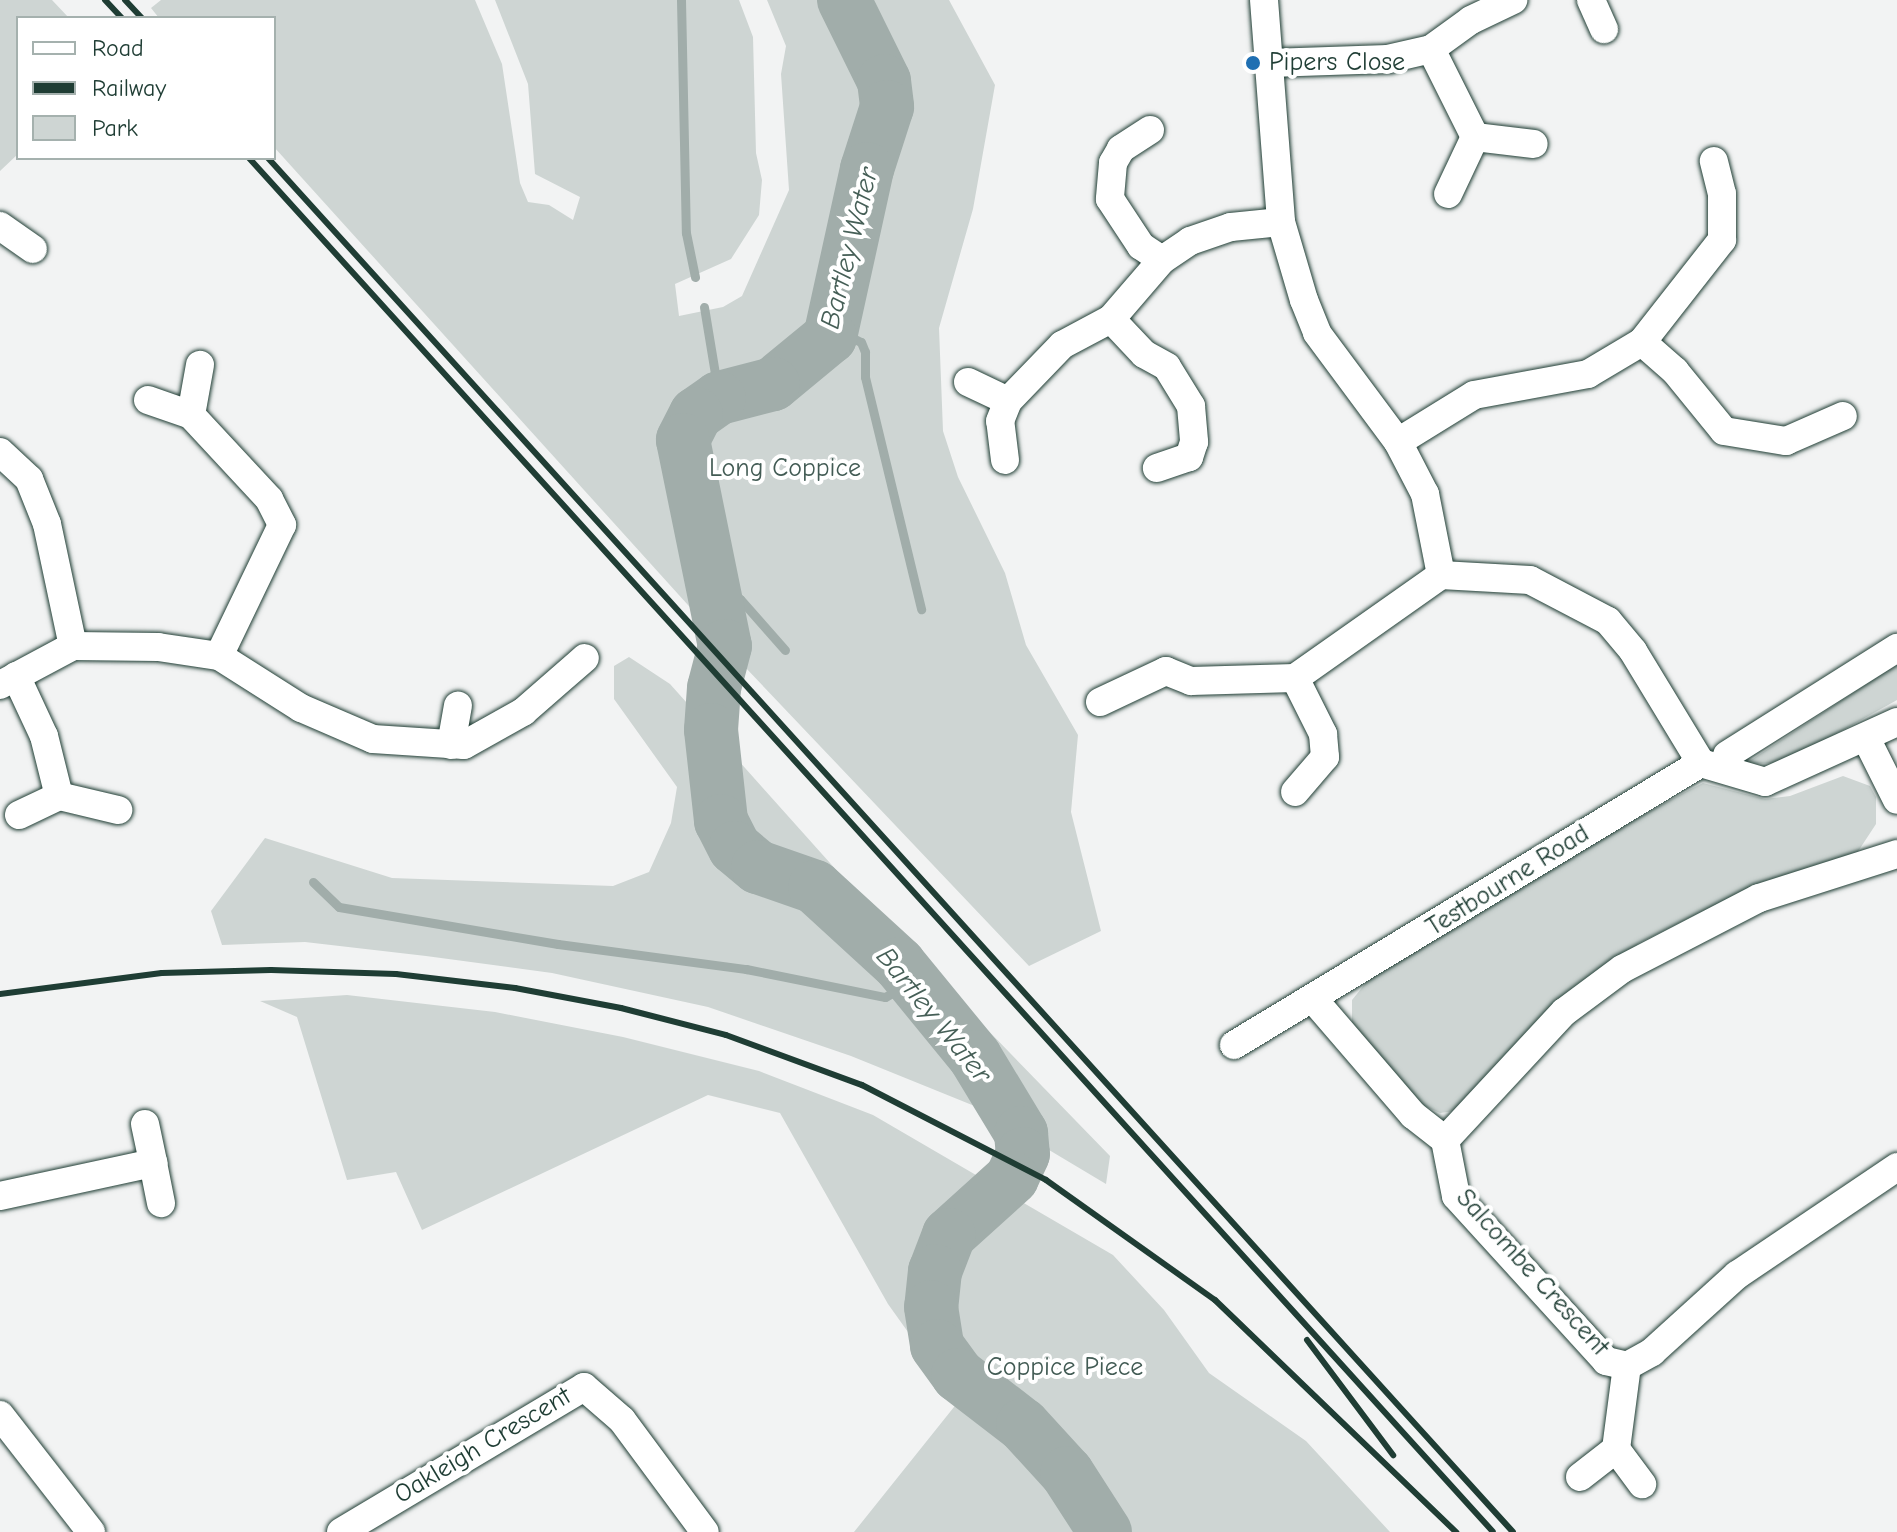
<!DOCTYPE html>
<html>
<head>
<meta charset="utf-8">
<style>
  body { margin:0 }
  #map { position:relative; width:1897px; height:1532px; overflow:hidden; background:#f2f3f3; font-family:"Comic Neue",sans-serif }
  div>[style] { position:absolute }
  .green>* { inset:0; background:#ced5d3 }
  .stream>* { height:9px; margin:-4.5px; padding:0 4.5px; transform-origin:4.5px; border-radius:4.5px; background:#a1adaa }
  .river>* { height:54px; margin:-27px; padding:0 27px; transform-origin:27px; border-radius:27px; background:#a1adaa }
  .roads { filter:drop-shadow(0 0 2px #1f3d34) drop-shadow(0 0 2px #1f3d34) }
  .street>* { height:28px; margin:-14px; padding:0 14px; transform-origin:14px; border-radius:14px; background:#fff }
  .rail>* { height:6px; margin:-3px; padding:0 3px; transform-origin:3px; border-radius:3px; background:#1f3d34 }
  .dots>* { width:22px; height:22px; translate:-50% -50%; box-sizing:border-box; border:4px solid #fff; border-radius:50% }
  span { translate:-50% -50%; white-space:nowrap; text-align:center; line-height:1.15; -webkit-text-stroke:8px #fff; paint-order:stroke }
  .poi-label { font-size:26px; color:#1f3d34 }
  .left { translate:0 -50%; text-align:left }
  .park-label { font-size:26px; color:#425b54 }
  .street-label { font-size:26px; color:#1f3d34 }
  .water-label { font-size:28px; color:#465f57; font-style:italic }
  .legend { position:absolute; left:16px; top:16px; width:260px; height:144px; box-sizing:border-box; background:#fff; border:2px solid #a5b1ae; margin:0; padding:10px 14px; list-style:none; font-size:24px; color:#1f3d34 }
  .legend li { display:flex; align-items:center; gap:16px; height:40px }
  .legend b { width:40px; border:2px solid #a5b1ae }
</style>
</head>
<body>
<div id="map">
  <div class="green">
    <div style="clip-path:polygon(0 0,52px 0,69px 18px,18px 18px,18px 154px,0 171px)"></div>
    <div style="clip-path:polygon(161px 0,475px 0,502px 64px,520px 183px,528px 202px,549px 205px,573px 220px,580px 197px,535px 174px,528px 84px,495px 0,739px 0,753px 37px,756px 153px,762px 180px,759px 215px,731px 259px,675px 284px,679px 316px,723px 307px,742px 296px,789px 190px,781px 74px,786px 46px,767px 0,949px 0,995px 85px,973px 209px,939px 328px,943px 431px,958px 477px,1005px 573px,1026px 645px,1078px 735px,1071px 812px,1101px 931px,1029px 966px,725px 646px,274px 147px,274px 18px,159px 18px,151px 8px)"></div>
    <div style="clip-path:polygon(629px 657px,670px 684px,881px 920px,1110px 1156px,1106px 1184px,977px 1107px,851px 1056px,708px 1007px,552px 973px,426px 956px,305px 942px,222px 945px,211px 911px,265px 838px,392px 878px,613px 886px,649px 872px,671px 823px,677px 787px,614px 699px,614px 666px)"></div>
    <div style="clip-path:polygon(1897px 664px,1897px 700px,1784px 763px,1745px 764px)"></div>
    <div style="clip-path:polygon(1843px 776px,1870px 786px,1876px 797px,1876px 824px,1857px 853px,1747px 889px,1639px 943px,1455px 1111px,1440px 1113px,1420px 1104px,1352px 1023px,1352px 1000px,1369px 979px,1564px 859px,1687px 791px,1703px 783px,1765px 799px,1790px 796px)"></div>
    <div style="clip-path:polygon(347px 995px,495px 1012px,623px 1037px,759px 1071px,873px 1115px,1113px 1255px,1164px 1310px,1209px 1373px,1306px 1441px,1390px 1532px,854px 1532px,958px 1402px,888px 1304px,780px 1113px,708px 1095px,422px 1230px,396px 1172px,347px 1180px,297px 1017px,260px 1001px)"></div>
  </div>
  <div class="stream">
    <div style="left:681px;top:0;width:233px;rotate:88.8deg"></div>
    <div style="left:686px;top:233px;width:45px;rotate:78.4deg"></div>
    <div style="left:704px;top:307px;width:92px;rotate:80.6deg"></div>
    <div style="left:833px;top:328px;width:31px;rotate:27deg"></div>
    <div style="left:861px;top:342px;width:11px;rotate:68deg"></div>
    <div style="left:865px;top:352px;width:25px;rotate:90deg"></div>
    <div style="left:865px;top:377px;width:239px;rotate:76.4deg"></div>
    <div style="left:717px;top:597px;width:23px;rotate:5deg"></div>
    <div style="left:740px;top:599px;width:68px;rotate:48.6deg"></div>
    <div style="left:313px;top:882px;width:36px;rotate:44deg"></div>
    <div style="left:339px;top:907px;width:222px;rotate:9.6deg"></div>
    <div style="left:558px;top:944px;width:190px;rotate:7.6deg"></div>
    <div style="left:746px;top:969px;width:142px;rotate:11.4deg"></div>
    <div style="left:885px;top:997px;width:33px;rotate:-29deg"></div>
  </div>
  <div class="river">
    <div style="left:844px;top:0;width:90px;rotate:63.7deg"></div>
    <div style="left:884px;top:81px;width:26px;rotate:83deg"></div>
    <div style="left:887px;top:107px;width:65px;rotate:107.9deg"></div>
    <div style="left:867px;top:169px;width:172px;rotate:102.4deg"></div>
    <div style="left:830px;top:337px;width:74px;rotate:140.5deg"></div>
    <div style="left:773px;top:384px;width:56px;rotate:165.5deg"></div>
    <div style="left:719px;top:398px;width:28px;rotate:145deg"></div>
    <div style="left:696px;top:414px;width:29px;rotate:117deg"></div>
    <div style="left:683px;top:440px;width:210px;rotate:78.5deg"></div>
    <div style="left:725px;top:646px;width:43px;rotate:104.7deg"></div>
    <div style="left:714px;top:688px;width:42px;rotate:94.1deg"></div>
    <div style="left:711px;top:730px;width:92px;rotate:83.7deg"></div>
    <div style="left:721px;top:821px;width:30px;rotate:63deg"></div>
    <div style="left:735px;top:848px;width:30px;rotate:40deg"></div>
    <div style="left:758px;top:867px;width:60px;rotate:19.3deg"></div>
    <div style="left:815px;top:887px;width:114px;rotate:42.5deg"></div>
    <div style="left:899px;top:964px;width:120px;rotate:50.7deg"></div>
    <div style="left:975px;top:1057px;width:89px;rotate:58.8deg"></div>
    <div style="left:1021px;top:1133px;width:21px;rotate:85deg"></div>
    <div style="left:1023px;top:1154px;width:26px;rotate:115deg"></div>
    <div style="left:1012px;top:1178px;width:85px;rotate:137.9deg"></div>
    <div style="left:949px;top:1235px;width:39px;rotate:111deg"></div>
    <div style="left:935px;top:1271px;width:36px;rotate:96deg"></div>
    <div style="left:931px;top:1307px;width:39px;rotate:81deg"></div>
    <div style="left:937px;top:1346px;width:36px;rotate:54deg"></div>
    <div style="left:958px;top:1375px;width:82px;rotate:37.6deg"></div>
    <div style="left:1023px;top:1425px;width:65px;rotate:47.5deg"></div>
    <div style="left:1067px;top:1473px;width:70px;rotate:57.2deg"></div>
  </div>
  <div class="roads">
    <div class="street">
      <div style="left:1264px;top:0;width:223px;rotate:85.6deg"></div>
      <div style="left:1281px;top:222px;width:81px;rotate:73.6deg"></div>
      <div style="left:1304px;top:300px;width:35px;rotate:68deg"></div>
      <div style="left:1317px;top:333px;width:136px;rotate:53.4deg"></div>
      <div style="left:1398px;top:442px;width:59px;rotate:62.6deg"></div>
      <div style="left:1425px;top:494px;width:83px;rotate:78.8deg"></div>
      <div style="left:1591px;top:0;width:32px;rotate:66deg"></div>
      <div style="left:1431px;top:49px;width:98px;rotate:63.4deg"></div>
      <div style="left:1475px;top:137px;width:63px;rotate:115.3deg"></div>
      <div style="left:1270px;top:63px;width:118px;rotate:-1.9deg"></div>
      <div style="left:1388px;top:59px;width:44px;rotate:-13.1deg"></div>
      <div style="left:1431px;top:49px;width:49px;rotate:-35.9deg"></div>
      <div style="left:1471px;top:20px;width:47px;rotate:-25.5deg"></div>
      <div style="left:1150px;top:130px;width:35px;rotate:147deg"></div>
      <div style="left:1121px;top:149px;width:16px;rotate:120deg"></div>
      <div style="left:1113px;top:163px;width:36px;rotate:95deg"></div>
      <div style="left:1110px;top:199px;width:56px;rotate:56.6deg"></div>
      <div style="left:1141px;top:246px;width:25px;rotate:34deg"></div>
      <div style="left:1475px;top:137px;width:59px;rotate:6.8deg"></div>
      <div style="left:0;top:226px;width:40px;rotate:34.9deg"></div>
      <div style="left:1111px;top:319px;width:48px;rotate:46.7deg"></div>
      <div style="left:1144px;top:354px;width:26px;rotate:29deg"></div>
      <div style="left:1167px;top:367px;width:46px;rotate:58.4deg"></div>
      <div style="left:1191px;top:406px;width:36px;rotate:85deg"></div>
      <div style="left:1194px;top:442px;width:16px;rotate:108deg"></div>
      <div style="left:1189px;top:457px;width:34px;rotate:161deg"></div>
      <div style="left:1642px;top:342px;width:44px;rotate:41.3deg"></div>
      <div style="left:1675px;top:371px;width:77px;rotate:50.8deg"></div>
      <div style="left:1724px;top:431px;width:63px;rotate:9.2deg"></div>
      <div style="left:1786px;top:441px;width:62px;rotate:-23.7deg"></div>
      <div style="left:968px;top:382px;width:44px;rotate:25.4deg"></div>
      <div style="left:148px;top:400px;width:46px;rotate:19.2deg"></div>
      <div style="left:191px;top:415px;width:115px;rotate:47.1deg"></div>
      <div style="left:269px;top:499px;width:29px;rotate:63deg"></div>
      <div style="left:282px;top:525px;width:145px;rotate:115.7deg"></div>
      <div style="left:191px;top:415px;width:51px;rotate:-79.8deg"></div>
      <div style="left:1398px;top:442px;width:89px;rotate:-31.7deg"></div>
      <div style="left:1474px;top:395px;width:116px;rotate:-10.4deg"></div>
      <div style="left:1588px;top:374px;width:63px;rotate:-30.7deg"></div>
      <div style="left:1642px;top:342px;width:130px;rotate:-51.9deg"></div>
      <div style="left:1722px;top:240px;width:46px;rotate:-90deg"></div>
      <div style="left:1722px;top:194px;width:34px;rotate:-104deg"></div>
      <div style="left:0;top:452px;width:40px;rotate:43deg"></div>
      <div style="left:29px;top:479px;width:48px;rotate:68.2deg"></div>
      <div style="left:47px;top:524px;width:125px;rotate:78deg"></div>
      <div style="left:1005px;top:460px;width:39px;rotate:-97deg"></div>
      <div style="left:1000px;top:421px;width:22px;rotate:-68deg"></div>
      <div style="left:1008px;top:401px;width:78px;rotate:-46deg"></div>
      <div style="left:1062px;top:345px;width:55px;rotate:-28deg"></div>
      <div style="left:1111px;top:319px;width:78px;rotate:-49.2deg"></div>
      <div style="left:1162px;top:260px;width:34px;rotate:-34deg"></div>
      <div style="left:1190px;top:241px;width:43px;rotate:-18.9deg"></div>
      <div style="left:1231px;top:227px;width:50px;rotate:-5.7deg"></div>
      <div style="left:16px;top:676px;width:66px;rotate:65deg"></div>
      <div style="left:44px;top:736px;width:62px;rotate:76deg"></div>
      <div style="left:59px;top:796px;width:61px;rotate:13.3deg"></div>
      <div style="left:1295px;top:678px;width:63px;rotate:63.4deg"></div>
      <div style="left:1323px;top:734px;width:23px;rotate:85deg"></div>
      <div style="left:1325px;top:757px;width:46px;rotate:130.6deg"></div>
      <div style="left:0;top:685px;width:83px;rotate:-28.1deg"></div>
      <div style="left:73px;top:646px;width:85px;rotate:0.7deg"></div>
      <div style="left:158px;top:647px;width:62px;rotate:8.4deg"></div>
      <div style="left:219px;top:656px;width:97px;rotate:32.4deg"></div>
      <div style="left:301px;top:708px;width:78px;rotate:23.3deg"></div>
      <div style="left:373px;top:739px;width:91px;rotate:3.8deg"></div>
      <div style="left:464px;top:745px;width:68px;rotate:-29.2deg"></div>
      <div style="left:523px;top:712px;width:82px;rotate:-41.1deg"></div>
      <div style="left:1100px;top:702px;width:73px;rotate:-25.2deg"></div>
      <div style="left:1166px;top:671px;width:27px;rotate:22deg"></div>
      <div style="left:1191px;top:681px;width:104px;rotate:-1.7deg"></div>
      <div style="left:1295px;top:678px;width:179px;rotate:-35.2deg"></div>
      <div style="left:1441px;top:575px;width:89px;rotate:3.2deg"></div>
      <div style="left:1530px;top:580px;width:88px;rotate:27.7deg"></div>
      <div style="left:1608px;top:621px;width:39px;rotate:50deg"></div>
      <div style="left:1633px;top:651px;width:131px;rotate:58.7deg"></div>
      <div style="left:1701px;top:763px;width:67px;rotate:16.5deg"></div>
      <div style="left:1765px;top:782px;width:145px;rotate:-24.4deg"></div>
      <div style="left:1866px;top:738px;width:69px;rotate:63.4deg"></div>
      <div style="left:451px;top:745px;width:40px;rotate:-80deg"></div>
      <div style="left:1727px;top:755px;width:201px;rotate:-32.2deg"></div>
      <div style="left:19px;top:815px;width:44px;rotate:-25.4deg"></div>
      <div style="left:1897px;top:854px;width:145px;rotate:162.3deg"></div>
      <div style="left:1759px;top:898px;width:154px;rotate:152.6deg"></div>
      <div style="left:1622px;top:969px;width:72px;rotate:143.4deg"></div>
      <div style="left:1564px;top:1012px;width:175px;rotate:132.9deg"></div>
      <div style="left:1445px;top:1140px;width:57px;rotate:78.9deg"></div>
      <div style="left:1456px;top:1196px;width:223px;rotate:47.7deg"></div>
      <div style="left:1606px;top:1361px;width:22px;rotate:13deg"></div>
      <div style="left:1627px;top:1366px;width:29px;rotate:-29deg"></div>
      <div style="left:1652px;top:1352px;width:115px;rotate:-42.2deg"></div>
      <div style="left:1737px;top:1275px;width:193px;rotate:-34deg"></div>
      <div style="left:1314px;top:1000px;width:152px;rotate:49.3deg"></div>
      <div style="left:1413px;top:1115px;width:41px;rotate:38deg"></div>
      <div style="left:1234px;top:1045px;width:546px;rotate:-31.13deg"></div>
      <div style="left:145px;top:1124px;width:40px;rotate:78deg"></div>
      <div style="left:0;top:1196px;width:157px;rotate:-12.2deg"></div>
      <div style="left:153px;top:1163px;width:41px;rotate:78.7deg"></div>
      <div style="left:0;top:1415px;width:148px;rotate:52.1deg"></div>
      <div style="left:1616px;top:1449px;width:44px;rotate:53.4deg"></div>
      <div style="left:1580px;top:1477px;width:46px;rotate:-37.9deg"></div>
      <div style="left:1616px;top:1449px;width:84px;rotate:-82.5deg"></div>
      <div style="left:341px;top:1532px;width:283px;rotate:-30.8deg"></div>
      <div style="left:584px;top:1387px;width:50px;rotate:41deg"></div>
      <div style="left:622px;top:1420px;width:139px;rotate:53.5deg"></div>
    </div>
  </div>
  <div class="rail">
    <div style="left:105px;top:0;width:25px;rotate:47deg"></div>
    <div style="left:125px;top:0;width:25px;rotate:47deg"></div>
    <div style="left:249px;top:158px;width:1853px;rotate:47.84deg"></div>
    <div style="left:268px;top:158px;width:1854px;rotate:47.82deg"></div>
    <div style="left:0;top:994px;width:163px;rotate:-7.4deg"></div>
    <div style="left:162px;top:973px;width:109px;rotate:-1.6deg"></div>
    <div style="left:271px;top:970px;width:125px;rotate:1.8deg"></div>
    <div style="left:396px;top:974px;width:120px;rotate:6.7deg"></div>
    <div style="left:515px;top:988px;width:108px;rotate:10.7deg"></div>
    <div style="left:621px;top:1008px;width:108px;rotate:14.4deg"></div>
    <div style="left:726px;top:1035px;width:145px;rotate:20.2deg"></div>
    <div style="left:862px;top:1085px;width:207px;rotate:27.3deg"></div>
    <div style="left:1046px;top:1180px;width:207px;rotate:35.4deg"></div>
    <div style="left:1215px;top:1300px;width:335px;rotate:43.9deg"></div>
    <div style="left:1307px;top:1340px;width:144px;rotate:53.2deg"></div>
  </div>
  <div class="dots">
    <div style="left:1253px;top:63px;background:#1f6fb2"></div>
  </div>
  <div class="poi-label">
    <span class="left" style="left:1269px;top:63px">Pipers Close</span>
  </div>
  <div class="park-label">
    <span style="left:785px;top:469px">Long Coppice</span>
    <span style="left:1065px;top:1368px">Coppice Piece</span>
  </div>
  <div class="street-label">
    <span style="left:1508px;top:881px;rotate:-32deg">Testbourne Road</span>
    <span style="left:1532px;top:1273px;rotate:48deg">Salcombe Crescent</span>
    <span style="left:483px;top:1446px;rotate:-31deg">Oakleigh Crescent</span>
  </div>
  <div class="water-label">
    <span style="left:849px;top:248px;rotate:-76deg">Bartley Water</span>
    <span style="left:934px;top:1015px;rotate:51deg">Bartley Water</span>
  </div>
  <ul class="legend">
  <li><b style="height:10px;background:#fff"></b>Road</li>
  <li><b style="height:10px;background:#1f3d34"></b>Railway</li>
  <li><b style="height:22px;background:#ced5d3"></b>Park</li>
  </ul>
</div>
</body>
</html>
